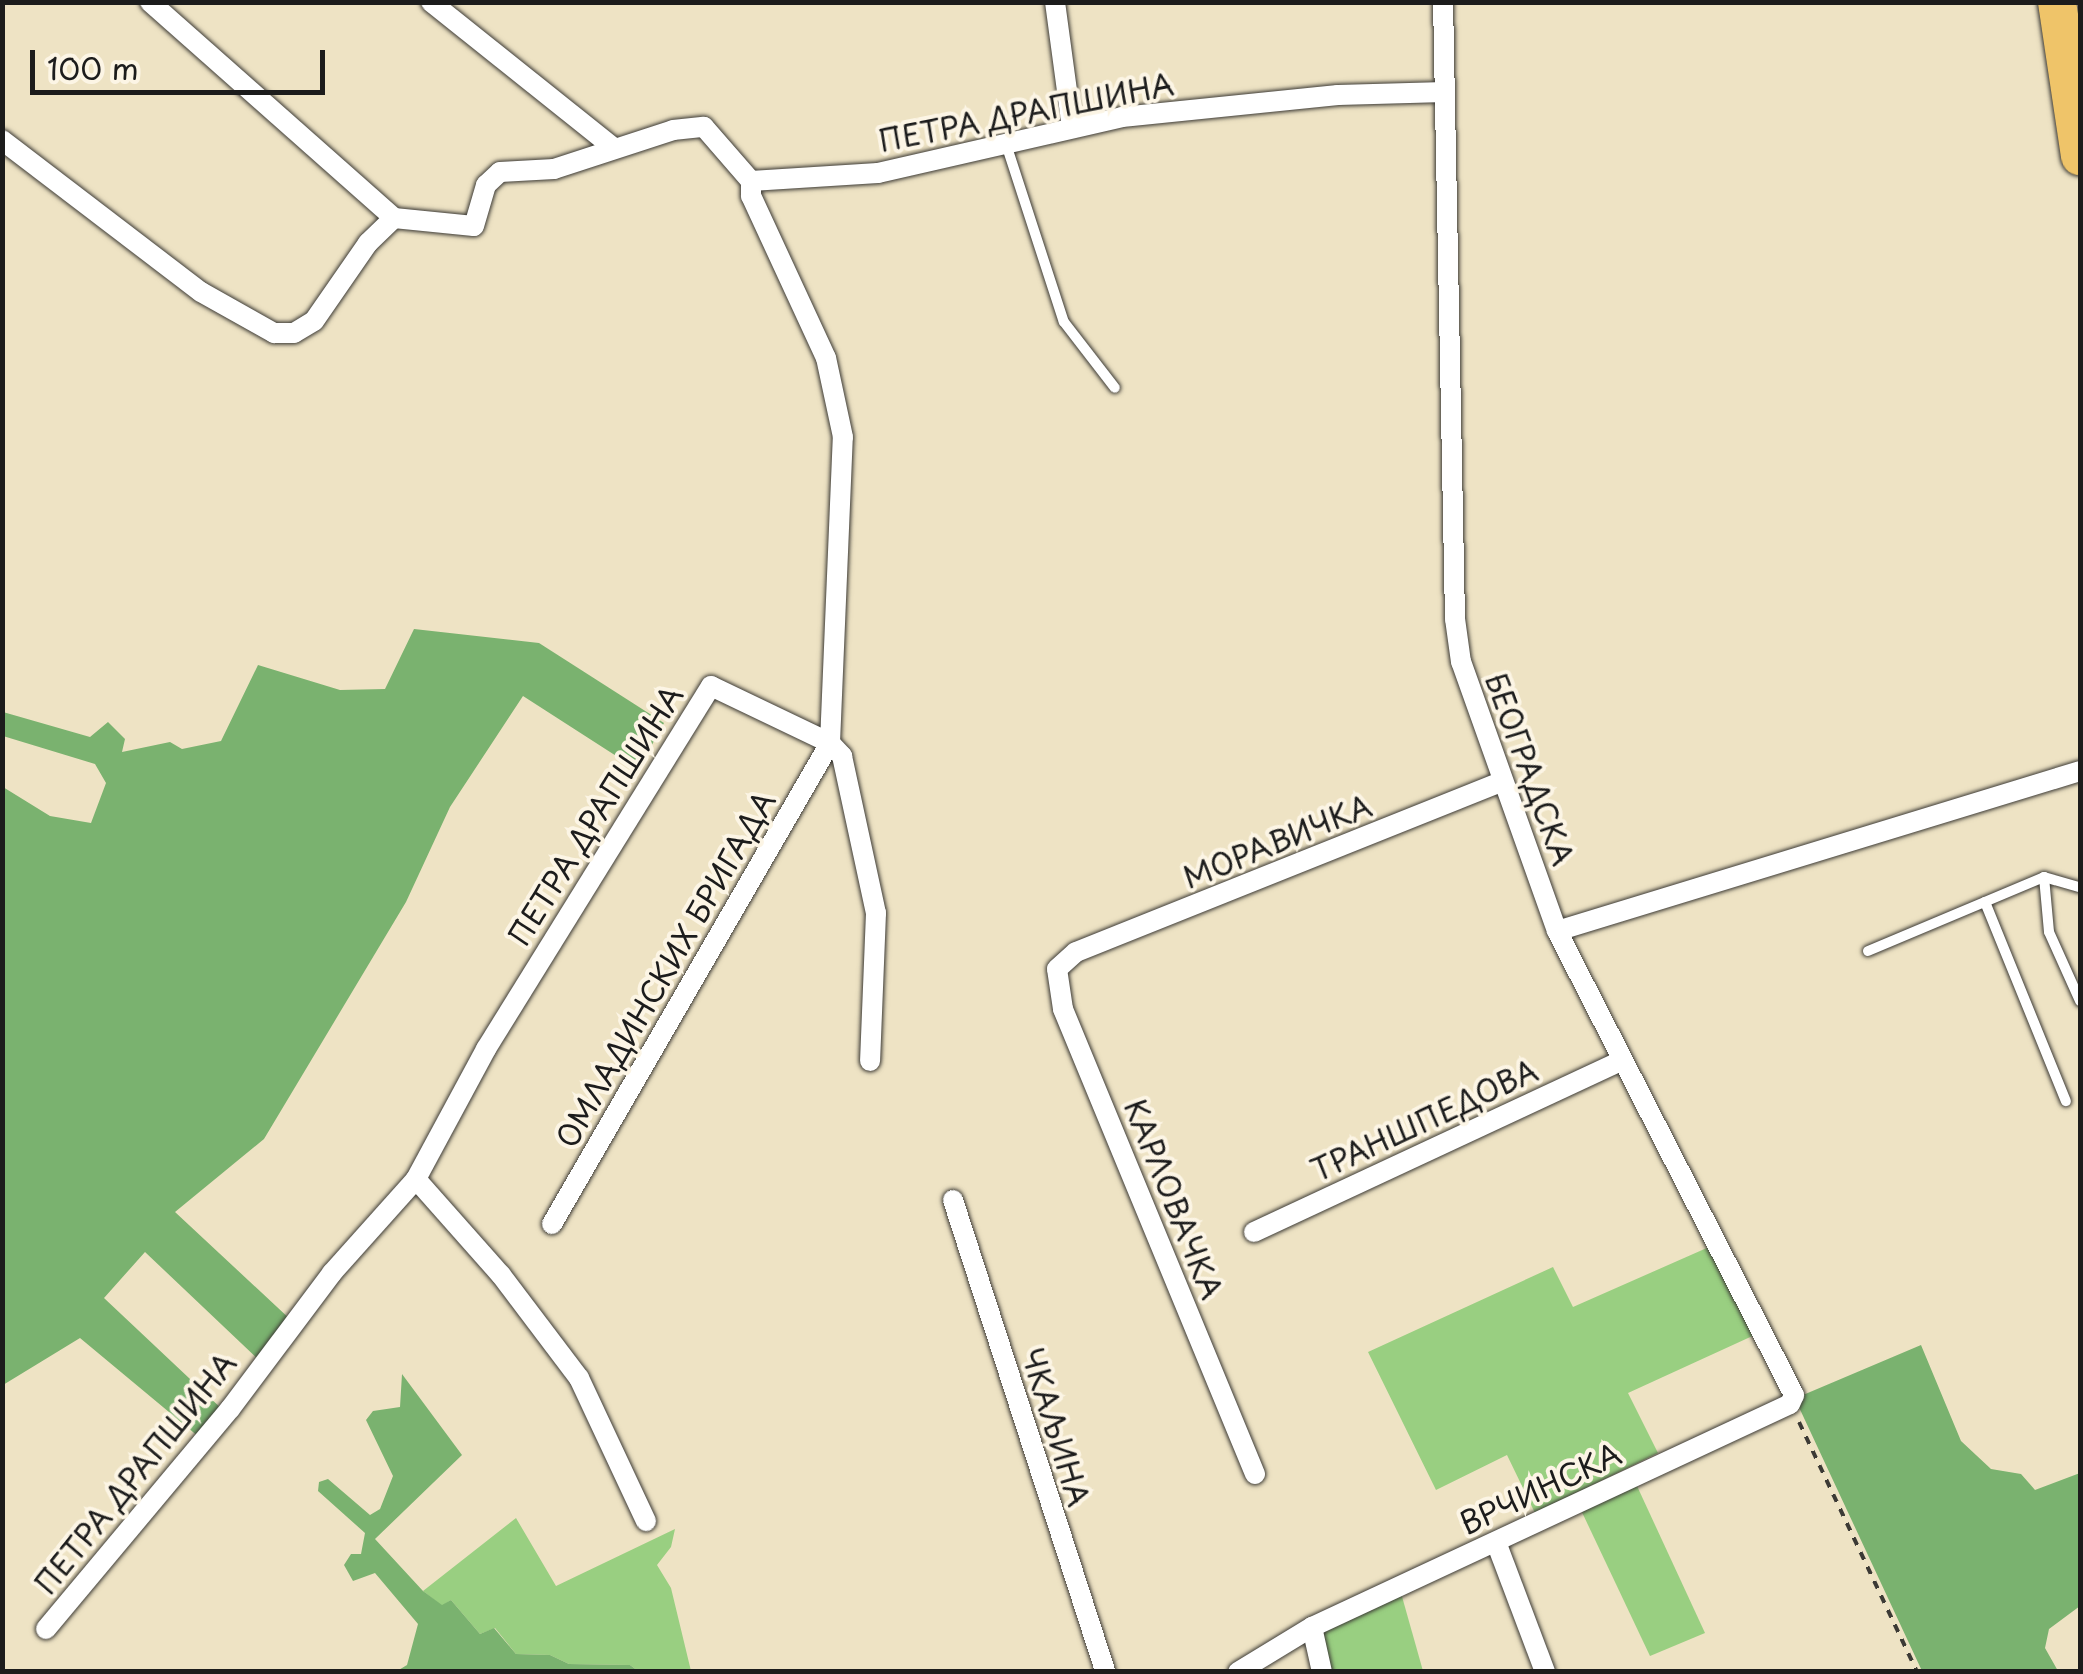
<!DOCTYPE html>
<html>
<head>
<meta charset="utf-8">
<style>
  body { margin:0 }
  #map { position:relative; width:2083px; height:1674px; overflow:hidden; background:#eee3c4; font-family:"Playpen Sans",sans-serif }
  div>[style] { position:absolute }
  .green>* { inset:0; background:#99cf81 }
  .forest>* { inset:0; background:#7ab26f }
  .path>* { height:4px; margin-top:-2px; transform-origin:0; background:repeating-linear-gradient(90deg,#3c3a35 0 8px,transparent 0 16px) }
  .roads { filter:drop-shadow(0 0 2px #3c3a35) drop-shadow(0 0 2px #3c3a35) }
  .service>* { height:10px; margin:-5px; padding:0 5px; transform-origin:5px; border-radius:5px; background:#fff }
  .minor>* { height:20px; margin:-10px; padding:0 10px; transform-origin:10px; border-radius:10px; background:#fff }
  .motorway>* { height:38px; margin:-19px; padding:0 19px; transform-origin:19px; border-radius:19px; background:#efc469 }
  span { translate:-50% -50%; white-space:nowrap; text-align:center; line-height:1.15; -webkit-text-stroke:8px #fcf5e5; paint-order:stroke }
  .street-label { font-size:30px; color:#1c1c1c }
  .frame { position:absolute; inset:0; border:5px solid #1c1c1c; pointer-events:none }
  .scale { position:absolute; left:30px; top:50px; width:295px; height:45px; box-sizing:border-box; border:5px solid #1c1c1c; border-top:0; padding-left:12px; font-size:30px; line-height:35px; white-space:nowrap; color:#1c1c1c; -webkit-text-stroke:8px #fcf5e5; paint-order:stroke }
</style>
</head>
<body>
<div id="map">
  <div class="green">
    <div style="clip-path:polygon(1709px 1247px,1759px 1333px,1628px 1393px,1658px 1453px,1535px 1513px,1507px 1455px,1436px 1490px,1368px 1352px,1553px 1267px,1573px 1307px)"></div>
    <div style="clip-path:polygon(1637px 1486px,1705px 1633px,1650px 1656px,1580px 1508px)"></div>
    <div style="clip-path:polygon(516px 1518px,556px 1586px,675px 1529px,671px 1547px,657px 1565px,671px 1588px,691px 1671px,638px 1671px,630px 1665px,569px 1664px,550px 1655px,516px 1654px,495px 1628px,480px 1634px,451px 1600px,442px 1606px,423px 1591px)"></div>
    <div style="clip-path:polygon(1401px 1593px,1423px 1671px,1327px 1671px,1318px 1629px)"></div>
  </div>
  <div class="forest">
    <div style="clip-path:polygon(414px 629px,539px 643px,664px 723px,638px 770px,523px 696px,450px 807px,406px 902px,264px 1139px,175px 1212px,292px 1321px,262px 1363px,145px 1252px,104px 1298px,224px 1411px,199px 1437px,80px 1338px,3px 1385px,3px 787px,50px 816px,91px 823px,106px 783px,95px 764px,3px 736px,3px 712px,90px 737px,108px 722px,125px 739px,122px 752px,170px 742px,182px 749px,221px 741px,258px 665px,340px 690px,385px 689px)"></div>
    <div style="clip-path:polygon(1921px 1345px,1961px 1441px,1991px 1469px,2021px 1474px,2035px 1490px,2080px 1473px,2080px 1606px,2049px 1629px,2045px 1648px,2058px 1671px,1922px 1671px,1797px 1403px,1803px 1395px)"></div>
    <div style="clip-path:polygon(402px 1374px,462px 1455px,375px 1539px,423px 1591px,442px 1605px,451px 1600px,480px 1634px,494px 1628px,516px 1654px,550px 1655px,569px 1664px,630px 1665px,638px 1671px,397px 1671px,407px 1665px,418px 1624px,375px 1573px,353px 1581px,344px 1565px,351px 1554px,361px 1554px,365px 1533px,318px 1491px,319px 1482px,328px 1479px,370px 1515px,380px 1509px,393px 1476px,366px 1420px,373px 1411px,400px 1407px)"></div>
  </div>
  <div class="path">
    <div style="left:1799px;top:1422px;width:276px;rotate:64.7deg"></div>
  </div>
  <div class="roads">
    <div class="service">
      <div style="left:1006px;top:144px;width:187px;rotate:72deg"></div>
      <div style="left:1064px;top:322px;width:83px;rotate:52.3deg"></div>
      <div style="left:2044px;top:877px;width:55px;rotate:84.8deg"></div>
      <div style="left:2049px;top:932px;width:76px;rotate:65.8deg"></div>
      <div style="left:1985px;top:902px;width:215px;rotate:67.9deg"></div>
      <div style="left:1868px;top:951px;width:191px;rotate:-22.8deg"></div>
      <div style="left:2044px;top:877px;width:37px;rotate:16deg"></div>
    </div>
    <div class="minor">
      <div style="left:150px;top:2px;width:326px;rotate:41.5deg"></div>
      <div style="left:431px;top:2px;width:234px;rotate:38.6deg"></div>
      <div style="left:1055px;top:2px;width:126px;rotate:82.3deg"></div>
      <div style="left:2px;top:140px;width:250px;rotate:37.4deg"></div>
      <div style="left:201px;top:292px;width:84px;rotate:29.3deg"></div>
      <div style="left:274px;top:333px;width:20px"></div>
      <div style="left:294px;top:333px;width:23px;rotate:-31deg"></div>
      <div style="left:314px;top:321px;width:95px;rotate:-55.3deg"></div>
      <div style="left:368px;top:243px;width:36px;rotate:-44deg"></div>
      <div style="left:394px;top:218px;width:80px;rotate:5.7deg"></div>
      <div style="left:474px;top:226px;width:43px;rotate:-73.7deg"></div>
      <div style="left:486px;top:185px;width:19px;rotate:-43deg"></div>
      <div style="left:500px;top:172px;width:54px;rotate:-3.2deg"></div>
      <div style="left:554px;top:169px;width:125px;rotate:-18.1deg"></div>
      <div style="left:673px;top:130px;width:31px;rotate:-6deg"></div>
      <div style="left:704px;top:127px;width:72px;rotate:49deg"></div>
      <div style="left:751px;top:181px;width:127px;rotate:-3.6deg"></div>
      <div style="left:878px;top:173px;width:250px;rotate:-12.9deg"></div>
      <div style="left:1122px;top:117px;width:217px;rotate:-5.8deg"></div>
      <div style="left:1338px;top:95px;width:107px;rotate:-1.6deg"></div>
      <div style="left:1557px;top:931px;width:547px;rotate:-17.01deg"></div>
      <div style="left:416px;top:1179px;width:128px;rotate:48.5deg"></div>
      <div style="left:501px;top:1275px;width:129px;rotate:52.9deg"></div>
      <div style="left:579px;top:1378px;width:158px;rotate:64.9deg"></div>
      <div style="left:953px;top:1200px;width:496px;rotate:72.1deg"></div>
      <div style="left:552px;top:1224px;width:556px;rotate:-59.97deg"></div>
      <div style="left:830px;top:743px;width:306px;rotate:-87.6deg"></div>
      <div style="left:843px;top:437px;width:81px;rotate:-102.1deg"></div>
      <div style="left:826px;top:358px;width:179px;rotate:-114.8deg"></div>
      <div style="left:751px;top:196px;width:15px;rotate:-90deg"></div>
      <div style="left:1254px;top:1232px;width:403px;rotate:-25deg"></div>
      <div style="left:1255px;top:1474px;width:503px;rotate:-112.44deg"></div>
      <div style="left:1063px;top:1009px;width:40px;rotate:-98.5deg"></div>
      <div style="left:1057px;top:969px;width:25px;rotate:-42deg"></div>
      <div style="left:1076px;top:952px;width:457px;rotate:-21.8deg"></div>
      <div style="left:1496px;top:1542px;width:139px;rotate:69.3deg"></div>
      <div style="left:1312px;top:1627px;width:46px;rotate:77.5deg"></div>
      <div style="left:46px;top:1629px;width:287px;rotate:-50.1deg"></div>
      <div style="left:230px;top:1409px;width:170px;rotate:-53.1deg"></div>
      <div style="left:332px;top:1273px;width:126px;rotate:-48.2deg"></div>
      <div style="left:416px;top:1179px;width:148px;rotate:-61.7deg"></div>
      <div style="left:486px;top:1049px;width:427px;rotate:-58.2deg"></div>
      <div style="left:711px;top:686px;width:132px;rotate:25.6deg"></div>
      <div style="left:830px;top:743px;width:18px;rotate:47deg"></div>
      <div style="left:842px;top:756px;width:161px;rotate:77.8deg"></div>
      <div style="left:876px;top:913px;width:148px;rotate:92.3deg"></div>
      <div style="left:1238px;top:1672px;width:87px;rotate:-31.3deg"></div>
      <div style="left:1312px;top:1627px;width:527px;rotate:-25.01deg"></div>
      <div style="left:1790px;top:1404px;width:10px;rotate:-66deg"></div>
      <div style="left:1794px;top:1395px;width:521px;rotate:-117.06deg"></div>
      <div style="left:1557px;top:931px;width:286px;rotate:-109.6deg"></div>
      <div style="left:1461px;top:662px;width:43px;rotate:-97.9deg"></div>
      <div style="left:1455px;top:619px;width:617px;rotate:-91.11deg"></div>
    </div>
    <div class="motorway">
      <div style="left:2057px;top:2px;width:156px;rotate:81.5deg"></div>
    </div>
  </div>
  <div class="street-label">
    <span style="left:1026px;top:112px;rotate:-11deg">ПЕТРА ДРАПШИНА</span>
    <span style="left:1530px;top:769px;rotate:70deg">БЕОГРАДСКА</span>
    <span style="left:595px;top:815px;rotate:-58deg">ПЕТРА ДРАПШИНА</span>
    <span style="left:1277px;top:841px;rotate:-22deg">МОРАВИЧКА</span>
    <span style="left:665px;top:969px;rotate:-60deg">ОМЛАДИНСКИХ БРИГАДА</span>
    <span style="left:1424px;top:1120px;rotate:-25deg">ТРАНШПЕДОВА</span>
    <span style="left:1174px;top:1199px;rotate:68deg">КАРЛОВАЧКА</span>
    <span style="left:1056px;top:1427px;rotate:73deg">ЧКАЉИНА</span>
    <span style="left:135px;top:1473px;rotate:-51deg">ПЕТРА ДРАПШИНА</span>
    <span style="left:1540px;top:1488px;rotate:-25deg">ВРЧИНСКА</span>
  </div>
  <div class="frame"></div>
  <div class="scale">100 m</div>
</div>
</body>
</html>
